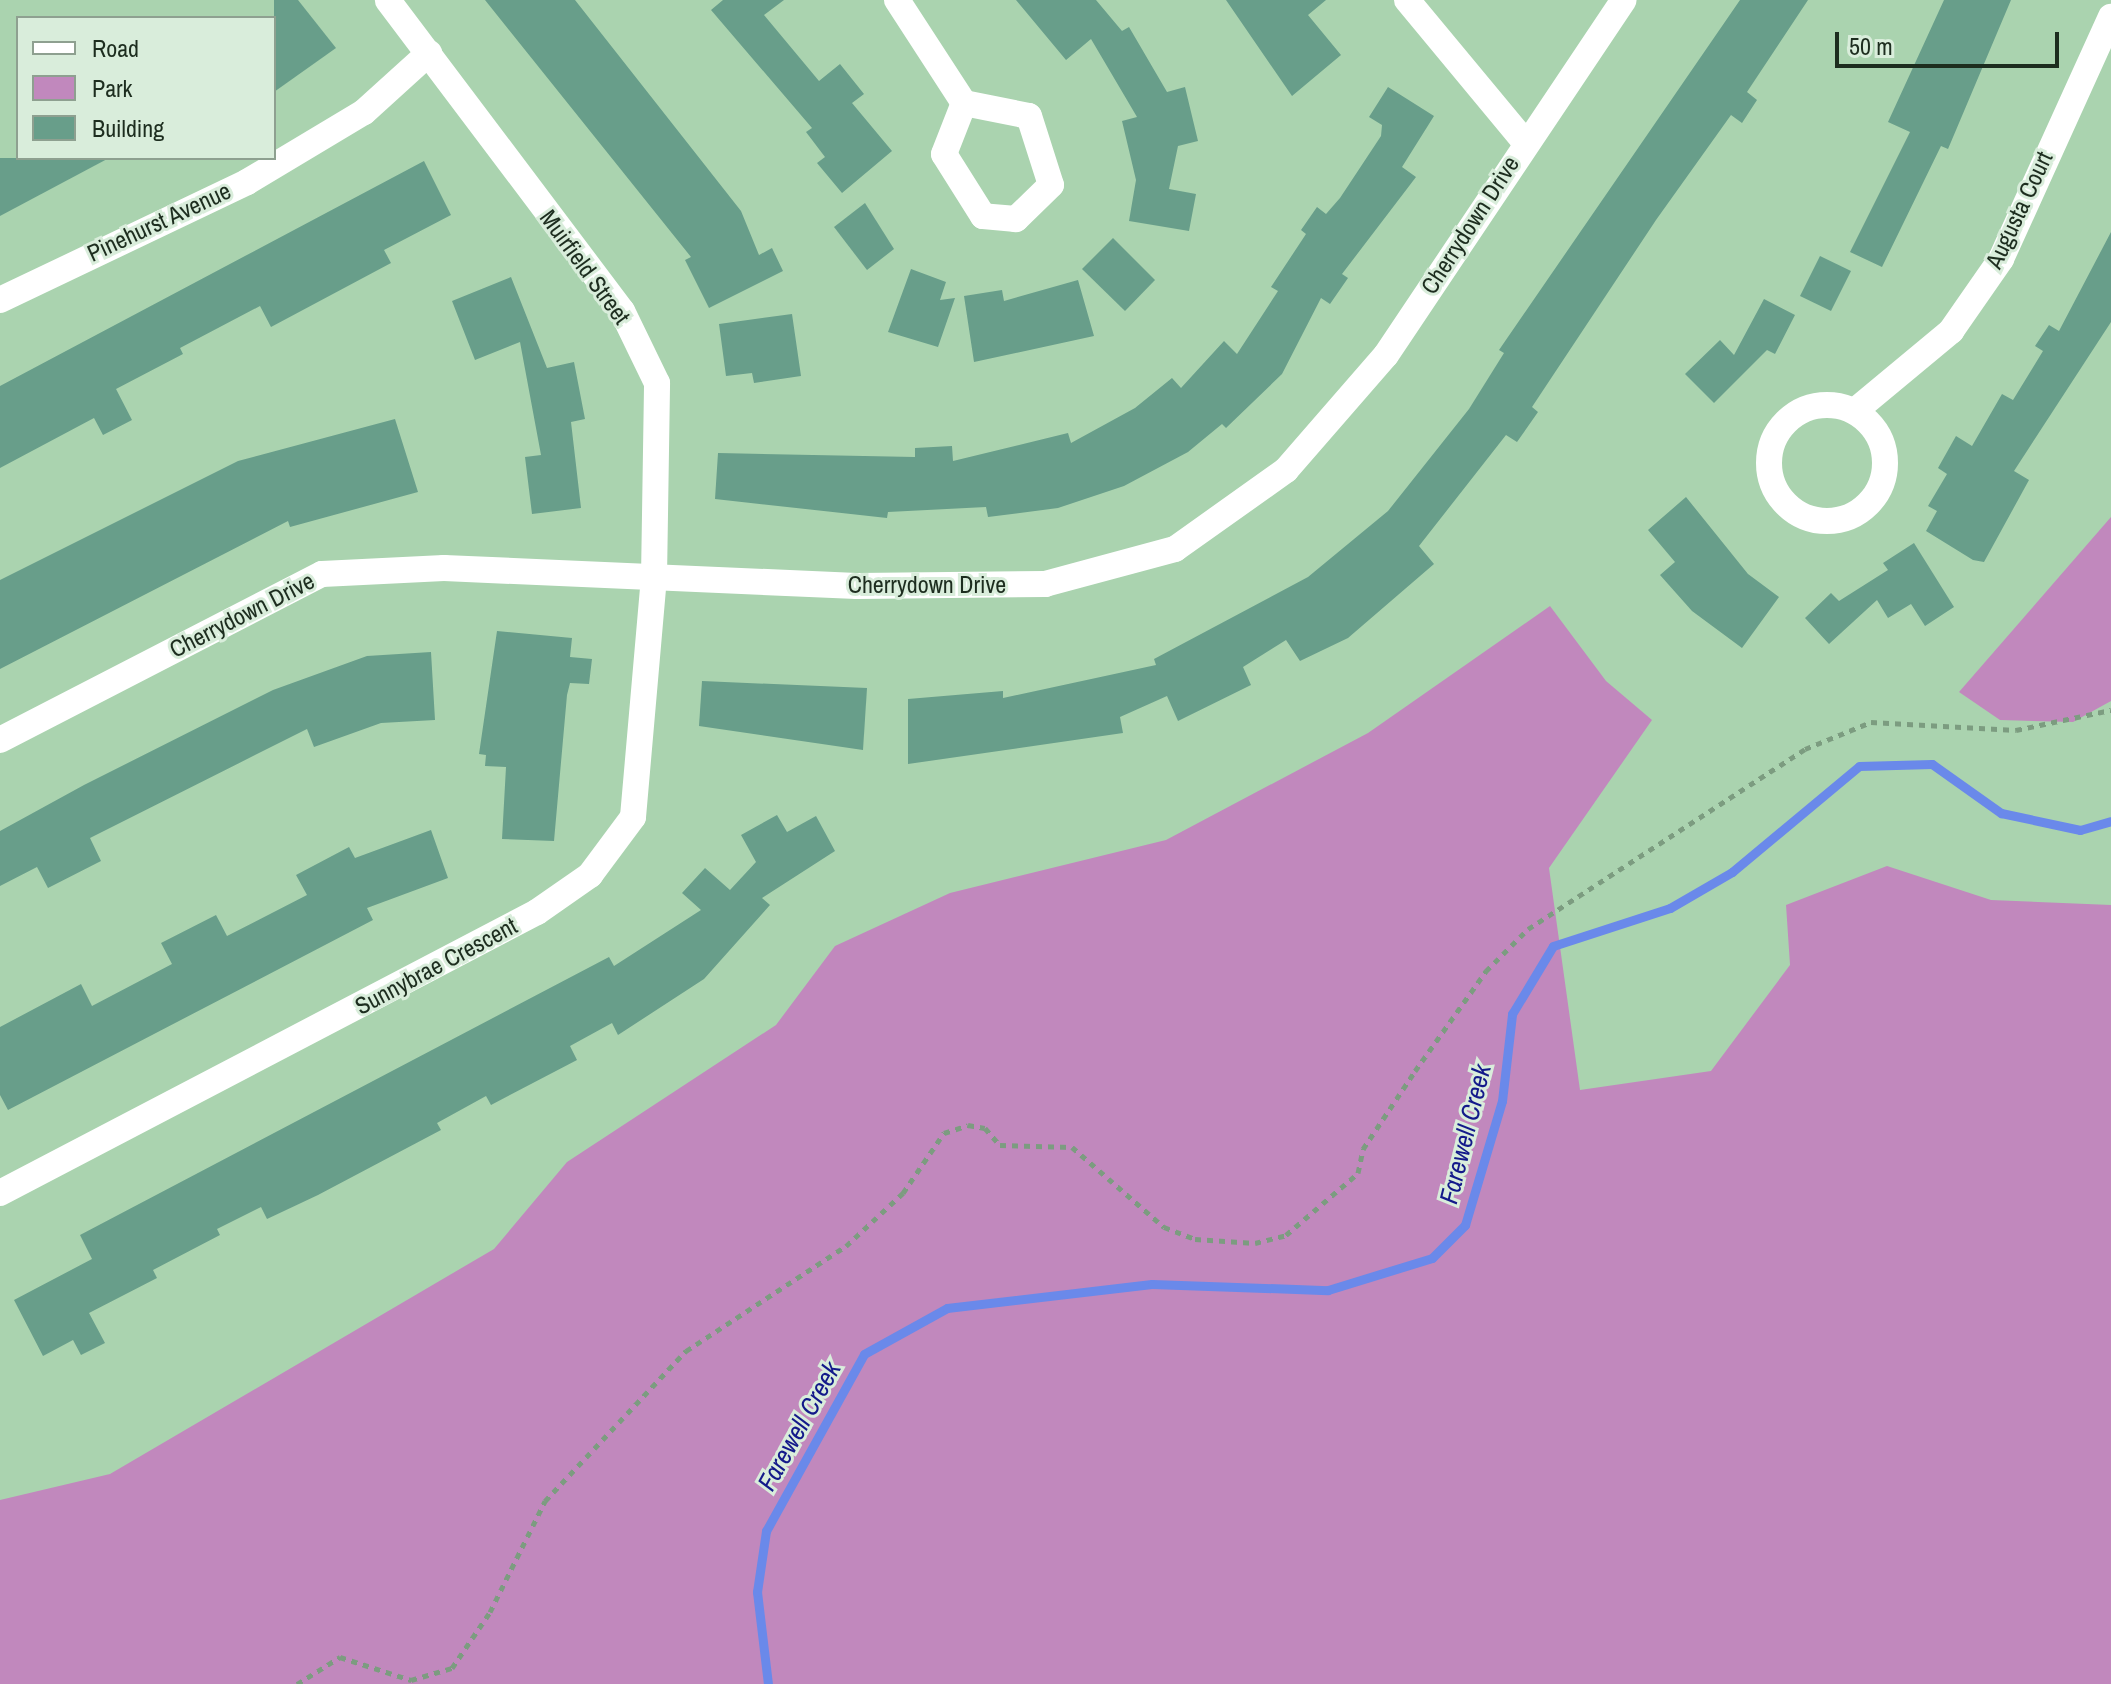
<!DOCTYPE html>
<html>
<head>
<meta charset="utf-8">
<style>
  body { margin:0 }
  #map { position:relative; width:2111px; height:1684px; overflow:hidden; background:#aad3af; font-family:"Archivo Narrow",sans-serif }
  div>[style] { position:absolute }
  .green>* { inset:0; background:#c188bd }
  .stream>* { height:9px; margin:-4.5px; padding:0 4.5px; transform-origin:4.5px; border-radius:4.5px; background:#6a89ea }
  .building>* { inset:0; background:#689e8a }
  .path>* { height:5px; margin-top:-2.5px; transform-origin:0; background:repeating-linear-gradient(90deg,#7c9c80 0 6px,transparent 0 12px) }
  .street>* { height:26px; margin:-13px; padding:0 13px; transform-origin:13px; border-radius:13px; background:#fff }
  .street>.ring { margin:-13px; padding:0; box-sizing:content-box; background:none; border:26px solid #fff; border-radius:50% }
  span { translate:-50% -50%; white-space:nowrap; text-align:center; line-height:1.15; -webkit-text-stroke:6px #d9eddb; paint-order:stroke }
  .street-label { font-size:24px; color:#1d2d1f }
  .water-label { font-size:26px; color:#13198a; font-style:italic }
  .legend { position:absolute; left:16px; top:16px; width:260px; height:144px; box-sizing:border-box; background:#d9eddb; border:2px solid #8ea090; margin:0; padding:10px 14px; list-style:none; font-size:24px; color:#1d2d1f }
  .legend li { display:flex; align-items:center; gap:16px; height:40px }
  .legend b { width:40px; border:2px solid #8ea090 }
  .scale { position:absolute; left:1835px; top:32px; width:224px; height:36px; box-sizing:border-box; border:4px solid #1d2d1f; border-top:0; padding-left:10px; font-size:24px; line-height:28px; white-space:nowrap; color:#1d2d1f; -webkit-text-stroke:6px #d9eddb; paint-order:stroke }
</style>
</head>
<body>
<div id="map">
  <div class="green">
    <div style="clip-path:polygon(2111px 517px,2111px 701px,2073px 722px,2000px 720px,1959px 692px)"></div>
    <div style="clip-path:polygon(1550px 606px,1606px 681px,1652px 720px,1549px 868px,1580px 1090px,1711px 1071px,1790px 965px,1786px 905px,1887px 866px,1991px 900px,2111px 905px,2111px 1684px,0 1684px,0 1500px,110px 1474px,494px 1249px,567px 1162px,776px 1025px,835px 946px,950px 893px,1166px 840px,1368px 733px)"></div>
  </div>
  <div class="stream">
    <div style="left:768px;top:1684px;width:93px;rotate:-96.8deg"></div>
    <div style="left:757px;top:1592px;width:62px;rotate:-81.6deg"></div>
    <div style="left:766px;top:1531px;width:202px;rotate:-61deg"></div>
    <div style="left:864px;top:1354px;width:95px;rotate:-29deg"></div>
    <div style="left:947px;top:1308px;width:206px;rotate:-6.7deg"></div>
    <div style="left:1152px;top:1284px;width:176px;rotate:2deg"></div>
    <div style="left:1328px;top:1290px;width:109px;rotate:-17.1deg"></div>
    <div style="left:1432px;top:1258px;width:47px;rotate:-45deg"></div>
    <div style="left:1465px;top:1225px;width:129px;rotate:-73.4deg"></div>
    <div style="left:1502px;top:1101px;width:88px;rotate:-83.4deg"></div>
    <div style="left:1512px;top:1014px;width:79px;rotate:-58.9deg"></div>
    <div style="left:1553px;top:946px;width:123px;rotate:-18deg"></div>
    <div style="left:1670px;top:908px;width:72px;rotate:-30.1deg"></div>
    <div style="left:1732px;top:872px;width:165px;rotate:-39.8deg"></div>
    <div style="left:1859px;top:766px;width:73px;rotate:-1.6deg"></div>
    <div style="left:1932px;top:764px;width:85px;rotate:35.4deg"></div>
    <div style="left:2001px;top:813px;width:81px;rotate:12.1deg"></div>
    <div style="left:2080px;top:830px;width:32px;rotate:-16deg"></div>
  </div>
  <div class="building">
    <div style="clip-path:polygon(274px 0,298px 0,336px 48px,274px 92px)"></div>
    <div style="clip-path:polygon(485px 0,575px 0,741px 211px,759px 255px,772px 248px,783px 271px,709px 308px,685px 260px,691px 257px)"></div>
    <div style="clip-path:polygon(723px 0,784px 0,764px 15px,819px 81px,840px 64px,864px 94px,852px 103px,892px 151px,842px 193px,817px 163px,825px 157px,806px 132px,812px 128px,711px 10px)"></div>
    <div style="clip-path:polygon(1016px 0,1096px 0,1122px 31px,1129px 27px,1167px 92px,1185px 87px,1198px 141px,1178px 146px,1169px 189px,1196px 194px,1189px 231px,1129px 221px,1136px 180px,1122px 121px,1137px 117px,1091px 39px,1066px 60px)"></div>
    <div style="clip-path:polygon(1226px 0,1326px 0,1308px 15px,1341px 55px,1292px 96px)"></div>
    <div style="clip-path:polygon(1740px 0,1808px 0,1747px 92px,1757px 100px,1742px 123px,1731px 115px,1656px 220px,1532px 407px,1538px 412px,1517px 442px,1506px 435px,1419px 546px,1434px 564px,1348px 638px,1300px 661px,1286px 640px,1243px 667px,1251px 685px,1178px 721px,1167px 696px,1120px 717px,1123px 733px,908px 764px,908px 699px,1003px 691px,1003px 698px,1156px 665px,1154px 659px,1308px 577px,1388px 511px,1469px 409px,1504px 353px,1499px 350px)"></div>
    <div style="clip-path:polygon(1944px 0,2011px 0,1948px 149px,1941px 146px,1882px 267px,1850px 252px,1910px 132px,1888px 122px)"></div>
    <div style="clip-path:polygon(1388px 87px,1434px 116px,1402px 167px,1416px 177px,1342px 274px,1348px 278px,1330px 304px,1321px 298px,1282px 374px,1226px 428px,1222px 424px,1188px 452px,1124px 486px,1058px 508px,988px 517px,986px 507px,888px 512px,887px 518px,715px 499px,718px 453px,915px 457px,915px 448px,952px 446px,953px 461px,1068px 433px,1071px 443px,1135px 408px,1172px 378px,1181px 388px,1224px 341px,1237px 354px,1278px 291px,1271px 287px,1306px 234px,1301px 230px,1317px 207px,1326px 214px,1340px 198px,1381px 136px,1382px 125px,1369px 117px)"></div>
    <div style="clip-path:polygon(0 158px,109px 158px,0 216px)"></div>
    <div style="clip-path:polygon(424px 161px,451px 215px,384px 250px,391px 263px,271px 327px,260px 306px,180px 348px,183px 354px,116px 389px,132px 420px,103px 435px,94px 418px,0 468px,0 386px)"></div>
    <div style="clip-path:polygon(865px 203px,894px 249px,867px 270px,834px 227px)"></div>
    <div style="clip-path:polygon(2111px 232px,2111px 322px,2014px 471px,2029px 480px,1984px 562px,1973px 560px,1926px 531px,1937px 511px,1928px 506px,1947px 474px,1938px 468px,1956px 436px,1972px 446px,2002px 394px,2013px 400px,2043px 351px,2035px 346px,2049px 325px,2059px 331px)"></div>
    <div style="clip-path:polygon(1113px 238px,1155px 280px,1125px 311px,1082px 269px)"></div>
    <div style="clip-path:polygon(1820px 256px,1851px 271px,1831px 311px,1800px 296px)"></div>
    <div style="clip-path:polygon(911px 269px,946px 282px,940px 300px,955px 298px,938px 347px,888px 332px)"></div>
    <div style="clip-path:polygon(511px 277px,547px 368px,574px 362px,585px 419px,571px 422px,581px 508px,532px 514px,525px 457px,541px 455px,520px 342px,475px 360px,452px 301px)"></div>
    <div style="clip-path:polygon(1078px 280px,1094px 336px,974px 362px,964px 296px,1002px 290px,1004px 301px)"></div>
    <div style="clip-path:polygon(1764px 299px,1795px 315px,1775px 354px,1767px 350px,1714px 403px,1685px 374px,1720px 340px,1734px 355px)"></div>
    <div style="clip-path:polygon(792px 314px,801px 376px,754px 383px,752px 373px,726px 376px,719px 324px)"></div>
    <div style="clip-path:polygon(395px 419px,418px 492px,290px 527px,288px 521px,0 669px,0 580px,238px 461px)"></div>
    <div style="clip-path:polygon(1686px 497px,1748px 574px,1779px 597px,1742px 648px,1692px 611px,1660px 575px,1675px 562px,1648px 530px)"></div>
    <div style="clip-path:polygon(1914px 543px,1954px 607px,1925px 626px,1911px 604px,1888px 618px,1877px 600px,1829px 644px,1805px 618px,1831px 593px,1839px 601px,1888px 570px,1883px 563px)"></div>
    <div style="clip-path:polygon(497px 631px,572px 638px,570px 657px,592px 659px,589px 684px,570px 683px,567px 695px,554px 841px,502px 839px,506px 767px,485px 766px,486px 755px,479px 754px)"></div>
    <div style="clip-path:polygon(431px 652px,435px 720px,381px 723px,314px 747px,307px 729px,90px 838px,101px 861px,48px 888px,37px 867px,0 886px,0 831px,84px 785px,273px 690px,367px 656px)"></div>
    <div style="clip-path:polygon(702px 681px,867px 688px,863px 750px,699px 726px)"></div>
    <div style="clip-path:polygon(777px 815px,787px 832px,816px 816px,835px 851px,762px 898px,770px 905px,704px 979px,618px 1035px,612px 1023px,570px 1046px,577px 1060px,491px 1105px,486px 1096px,437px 1123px,441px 1130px,318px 1195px,267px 1219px,261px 1207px,217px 1229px,220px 1235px,153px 1270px,157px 1278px,89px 1313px,105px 1343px,81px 1355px,73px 1340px,43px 1356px,14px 1300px,92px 1259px,80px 1235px,609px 957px,614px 966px,701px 910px,682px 893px,705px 868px,730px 890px,756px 862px,741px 835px)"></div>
    <div style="clip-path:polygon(431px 830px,448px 878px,367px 908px,373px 920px,8px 1110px,0 1095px,0 1027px,81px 984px,92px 1006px,172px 964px,161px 943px,216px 915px,227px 936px,307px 895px,296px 875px,349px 847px,355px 858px)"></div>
  </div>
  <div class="path">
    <div style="left:297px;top:1684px;width:51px;rotate:-32.1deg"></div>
    <div style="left:340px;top:1657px;width:75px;rotate:17.9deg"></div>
    <div style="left:411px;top:1680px;width:43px;rotate:-16.3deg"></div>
    <div style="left:452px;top:1668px;width:68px;rotate:-55.8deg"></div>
    <div style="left:490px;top:1612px;width:124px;rotate:-63.6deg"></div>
    <div style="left:545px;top:1501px;width:206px;rotate:-46.8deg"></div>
    <div style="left:686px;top:1351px;width:191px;rotate:-33.3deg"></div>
    <div style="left:846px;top:1246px;width:78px;rotate:-42.9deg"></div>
    <div style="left:903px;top:1193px;width:73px;rotate:-55.7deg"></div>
    <div style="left:944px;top:1133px;width:25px;rotate:-18deg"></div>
    <div style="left:968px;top:1125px;width:17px;rotate:10deg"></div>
    <div style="left:985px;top:1128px;width:23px;rotate:49deg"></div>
    <div style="left:1000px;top:1145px;width:72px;rotate:1.6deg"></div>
    <div style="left:1072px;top:1147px;width:122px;rotate:41deg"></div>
    <div style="left:1164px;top:1227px;width:33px;rotate:21deg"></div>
    <div style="left:1195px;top:1239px;width:60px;rotate:3.8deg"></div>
    <div style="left:1255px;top:1243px;width:32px;rotate:-14deg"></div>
    <div style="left:1286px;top:1235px;width:95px;rotate:-40.7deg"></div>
    <div style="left:1358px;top:1173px;width:25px;rotate:-78deg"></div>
    <div style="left:1363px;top:1149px;width:94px;rotate:-56.3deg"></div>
    <div style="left:1415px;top:1071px;width:123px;rotate:-54.6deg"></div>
    <div style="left:1486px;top:971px;width:59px;rotate:-45deg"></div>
    <div style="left:1528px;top:929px;width:330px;rotate:-33deg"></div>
    <div style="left:1805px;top:749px;width:71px;rotate:-22.2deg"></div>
    <div style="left:1871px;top:722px;width:145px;rotate:3.2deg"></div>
    <div style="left:2016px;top:730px;width:97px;rotate:-11.9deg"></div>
  </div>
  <div class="street">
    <div style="left:897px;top:0;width:123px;rotate:57deg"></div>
    <div style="left:964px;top:103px;width:66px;rotate:11.3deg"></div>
    <div style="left:1029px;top:116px;width:72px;rotate:72.3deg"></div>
    <div style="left:1051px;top:185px;width:49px;rotate:135.8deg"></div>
    <div style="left:1016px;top:219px;width:33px;rotate:-175deg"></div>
    <div style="left:983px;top:216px;width:73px;rotate:-122.2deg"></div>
    <div style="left:944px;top:154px;width:55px;rotate:-68.6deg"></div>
    <div style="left:1407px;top:0;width:185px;rotate:50.3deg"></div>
    <div style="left:0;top:300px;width:274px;rotate:-25.5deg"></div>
    <div style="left:247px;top:182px;width:136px;rotate:-30.9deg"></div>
    <div style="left:364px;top:112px;width:88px;rotate:-42.2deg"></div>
    <div class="ring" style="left:1769px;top:405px;width:90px;height:90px"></div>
    <div style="left:1856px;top:410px;width:124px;rotate:-39.7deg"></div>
    <div style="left:1951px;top:331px;width:88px;rotate:-55.2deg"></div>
    <div style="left:2001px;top:259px;width:266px;rotate:-65.6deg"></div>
    <div style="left:0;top:740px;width:362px;rotate:-27.3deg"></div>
    <div style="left:322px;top:574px;width:122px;rotate:-2.8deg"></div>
    <div style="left:444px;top:568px;width:413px;rotate:2.5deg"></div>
    <div style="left:857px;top:586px;width:188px;rotate:-0.6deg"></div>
    <div style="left:1045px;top:584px;width:135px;rotate:-15.1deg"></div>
    <div style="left:1175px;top:549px;width:136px;rotate:-35.4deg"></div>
    <div style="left:1286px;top:470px;width:152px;rotate:-49deg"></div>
    <div style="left:1386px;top:355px;width:427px;rotate:-56.2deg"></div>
    <div style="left:0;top:1193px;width:606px;rotate:-27.62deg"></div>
    <div style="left:537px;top:912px;width:65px;rotate:-34.9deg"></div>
    <div style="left:590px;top:875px;width:72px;rotate:-53.4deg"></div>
    <div style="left:633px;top:817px;width:240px;rotate:-85deg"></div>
    <div style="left:654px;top:578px;width:195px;rotate:-89.1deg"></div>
    <div style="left:657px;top:383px;width:80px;rotate:-115.9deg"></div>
    <div style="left:622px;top:311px;width:389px;rotate:-127deg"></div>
  </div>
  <div class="street-label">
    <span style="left:2019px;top:210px;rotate:-65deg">Augusta Court</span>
    <span style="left:159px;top:222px;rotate:-25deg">Pinehurst Avenue</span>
    <span style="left:1470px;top:225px;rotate:-57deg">Cherrydown Drive</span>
    <span style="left:585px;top:267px;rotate:54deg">Muirfield Street</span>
    <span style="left:927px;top:585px">Cherrydown Drive</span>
    <span style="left:242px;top:615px;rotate:-27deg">Cherrydown Drive</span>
    <span style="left:436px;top:966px;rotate:-28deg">Sunnybrae Crescent</span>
  </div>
  <div class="water-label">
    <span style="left:1465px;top:1134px;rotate:-76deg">Farewell Creek</span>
    <span style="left:799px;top:1426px;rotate:-61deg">Farewell Creek</span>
  </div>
  <ul class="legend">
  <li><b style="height:10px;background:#fff"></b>Road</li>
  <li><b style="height:22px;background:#c188bd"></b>Park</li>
  <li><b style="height:22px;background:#689e8a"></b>Building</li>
  </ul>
  <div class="scale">50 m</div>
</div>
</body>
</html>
